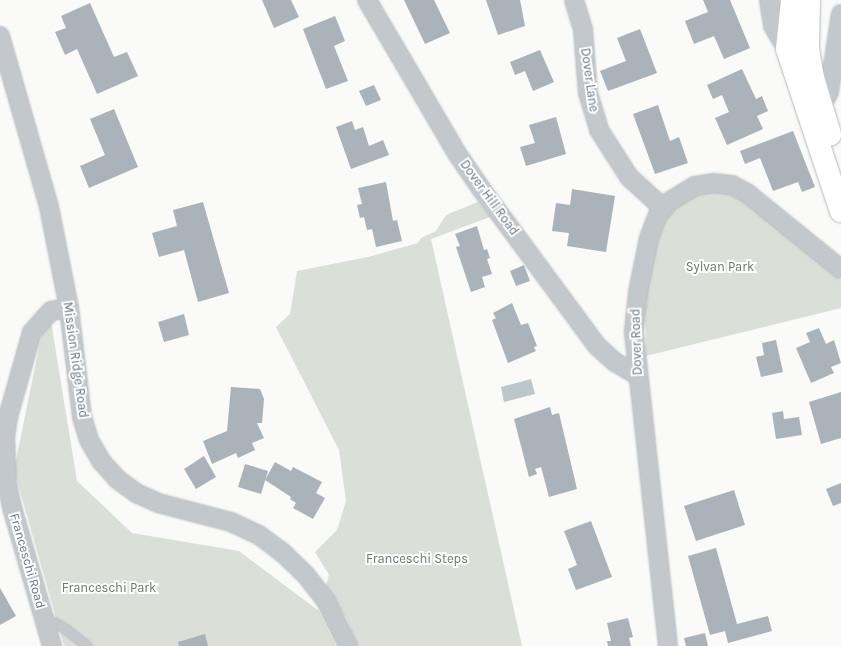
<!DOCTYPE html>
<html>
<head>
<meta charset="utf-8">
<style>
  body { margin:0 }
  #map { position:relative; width:841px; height:646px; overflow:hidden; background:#fafaf8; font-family:Karla,sans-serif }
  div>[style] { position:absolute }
  .green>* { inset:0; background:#dadfd7 }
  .water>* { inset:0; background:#bbc7cb }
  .building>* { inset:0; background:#aab3b9 }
  .roads { filter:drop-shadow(0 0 1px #b3babf) drop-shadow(0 0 1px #b3babf) }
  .lane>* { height:9px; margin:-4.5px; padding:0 4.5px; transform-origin:4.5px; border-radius:4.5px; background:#c3c8cc }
  .street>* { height:18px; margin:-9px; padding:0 9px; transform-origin:9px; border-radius:9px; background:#c3c8cc }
  .secondary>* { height:22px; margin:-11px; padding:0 11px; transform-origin:11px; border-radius:11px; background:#fff }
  span { translate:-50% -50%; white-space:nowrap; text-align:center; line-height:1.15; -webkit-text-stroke:4px #fff; paint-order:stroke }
  .street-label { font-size:13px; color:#657683 }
  .park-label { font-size:13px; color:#687a64 }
</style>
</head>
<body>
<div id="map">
  <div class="green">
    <div style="clip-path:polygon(712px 188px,740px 195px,841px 281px,841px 308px,646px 356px,645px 296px,654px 250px,666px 219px,678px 202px)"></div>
    <div style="clip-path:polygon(478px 202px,490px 217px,431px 239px,522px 646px,358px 646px,346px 618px,326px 585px,329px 575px,315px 552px,337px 530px,346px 501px,339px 450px,276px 327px,290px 314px,297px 271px,368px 257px,418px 243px,421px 238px,436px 231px,446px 215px)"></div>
    <div style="clip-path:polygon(48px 303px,77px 481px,132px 533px,239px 551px,319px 611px,336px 646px,64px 646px,14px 470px)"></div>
  </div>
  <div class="water">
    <div style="clip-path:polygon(531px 379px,535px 394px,504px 402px,501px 387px)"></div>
  </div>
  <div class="building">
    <div style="clip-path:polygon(262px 0,291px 0,299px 17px,274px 28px)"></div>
    <div style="clip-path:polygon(404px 0,434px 0,450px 33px,425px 44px)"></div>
    <div style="clip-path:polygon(486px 0,520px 0,525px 26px,498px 35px)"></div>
    <div style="clip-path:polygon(703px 0,730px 0,750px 48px,724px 59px,714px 36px,694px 44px,685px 21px,708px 12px)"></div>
    <div style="clip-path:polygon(90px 3px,114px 57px,127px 52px,138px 76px,97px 94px,77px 49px,65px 55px,55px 32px,66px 28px,61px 16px)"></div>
    <div style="clip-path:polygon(335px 16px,345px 41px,334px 46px,348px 81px,326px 89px,303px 29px)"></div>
    <div style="clip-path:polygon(640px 29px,657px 73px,608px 91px,600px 71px,626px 61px,617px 38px)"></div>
    <div style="clip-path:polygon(540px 50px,554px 82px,533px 91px,525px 71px,515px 75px,510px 62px)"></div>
    <div style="clip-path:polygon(742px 69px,756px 99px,762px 96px,768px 111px,757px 116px,763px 129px,727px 145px,715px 118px,729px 112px,722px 95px,713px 99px,707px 85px)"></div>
    <div style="clip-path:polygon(374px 85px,381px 100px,366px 106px,359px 91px)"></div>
    <div style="clip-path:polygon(658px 105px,670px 141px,679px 137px,688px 163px,655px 174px,633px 114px)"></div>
    <div style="clip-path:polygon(114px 109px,138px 167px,89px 188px,80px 166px,105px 155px,90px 119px)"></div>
    <div style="clip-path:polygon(556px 117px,566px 154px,526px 166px,520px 147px,535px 143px,529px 125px)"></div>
    <div style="clip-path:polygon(352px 121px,355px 130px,363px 127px,369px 146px,383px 140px,389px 155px,351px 169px,336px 127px)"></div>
    <div style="clip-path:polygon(793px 131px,815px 187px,802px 192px,798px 182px,773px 191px,760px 158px,745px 164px,740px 151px)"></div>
    <div style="clip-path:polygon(386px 182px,393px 221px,397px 220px,402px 241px,376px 247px,372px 229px,367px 230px,364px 217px,360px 218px,357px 205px,362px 204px,358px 188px)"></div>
    <div style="clip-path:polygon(572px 189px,615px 196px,606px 252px,567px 246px,569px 233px,552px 231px,556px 203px,570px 205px)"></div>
    <div style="clip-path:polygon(203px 202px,229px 293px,198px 302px,184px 250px,159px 257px,152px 233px,177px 226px,173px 210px)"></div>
    <div style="clip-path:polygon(477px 226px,484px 250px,487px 249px,490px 258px,487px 259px,492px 274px,482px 277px,485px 287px,471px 292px,456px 247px,460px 246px,455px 234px)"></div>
    <div style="clip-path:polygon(524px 265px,530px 281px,516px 286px,510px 271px)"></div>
    <div style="clip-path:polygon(512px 303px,521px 325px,528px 323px,537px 346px,534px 347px,536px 351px,508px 363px,492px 320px,496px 318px,493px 313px)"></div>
    <div style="clip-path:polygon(184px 314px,189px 335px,164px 342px,158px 322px)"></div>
    <div style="clip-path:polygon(819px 328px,826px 344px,834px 340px,841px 363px,831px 367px,834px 373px,811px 383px,796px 348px,810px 342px,806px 333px)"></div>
    <div style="clip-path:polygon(776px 340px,783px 372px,761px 377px,756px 357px,764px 355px,762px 343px)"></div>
    <div style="clip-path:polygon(231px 387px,260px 389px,264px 399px,262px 423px,257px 423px,264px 438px,252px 443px,255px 450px,238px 458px,236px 453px,212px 464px,203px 441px,227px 431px)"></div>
    <div style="clip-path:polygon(841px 392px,841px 438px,821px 444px,809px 402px)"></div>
    <div style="clip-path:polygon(550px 407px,552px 415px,559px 413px,577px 489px,549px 497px,541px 467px,535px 469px,537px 474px,529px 477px,514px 419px)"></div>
    <div style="clip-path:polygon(783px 411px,784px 419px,799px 417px,802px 435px,776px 439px,772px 413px)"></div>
    <div style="clip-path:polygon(204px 456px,216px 477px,196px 489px,184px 469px)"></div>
    <div style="clip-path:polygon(275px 462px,291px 471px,293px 467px,322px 482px,316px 493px,325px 498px,313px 519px,293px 508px,296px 503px,290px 499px,291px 497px,265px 480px)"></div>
    <div style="clip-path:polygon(245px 464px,268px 471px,261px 494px,238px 487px)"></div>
    <div style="clip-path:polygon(841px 483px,841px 503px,833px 506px,826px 489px)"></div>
    <div style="clip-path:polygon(734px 490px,745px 525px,696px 541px,684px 506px)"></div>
    <div style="clip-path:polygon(591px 521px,612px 577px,576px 590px,568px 569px,577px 565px,564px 531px)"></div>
    <div style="clip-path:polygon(716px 548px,737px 624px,768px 616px,772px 631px,728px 643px,725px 631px,710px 635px,688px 556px)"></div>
    <div style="clip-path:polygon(0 588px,16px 616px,0 625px)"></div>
    <div style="clip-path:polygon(628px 618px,633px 637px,629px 638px,631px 646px,608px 646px,607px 641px,611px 641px,607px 623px)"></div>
    <div style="clip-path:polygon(705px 633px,708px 646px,686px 646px,684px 638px)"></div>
    <div style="clip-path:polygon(205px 634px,208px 646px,179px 646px,178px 642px)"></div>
  </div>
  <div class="roads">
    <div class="lane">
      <div style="left:44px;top:616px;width:26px;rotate:31deg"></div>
      <div style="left:66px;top:629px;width:27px;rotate:39deg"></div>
    </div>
    <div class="street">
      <div style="left:367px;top:0;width:180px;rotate:59.6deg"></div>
      <div style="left:458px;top:155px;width:42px;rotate:55.6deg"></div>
      <div style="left:482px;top:190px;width:194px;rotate:53.6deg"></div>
      <div style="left:597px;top:346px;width:24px;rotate:42deg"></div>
      <div style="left:615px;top:362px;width:26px;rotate:31deg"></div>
      <div style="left:574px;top:0;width:31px;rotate:73deg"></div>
      <div style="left:583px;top:30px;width:63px;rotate:85.5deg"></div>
      <div style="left:588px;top:93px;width:39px;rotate:73deg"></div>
      <div style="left:599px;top:130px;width:56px;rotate:57.4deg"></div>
      <div style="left:629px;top:177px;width:46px;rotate:42.4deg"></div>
      <div style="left:769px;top:0;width:26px;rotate:81deg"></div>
      <div style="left:773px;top:26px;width:27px;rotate:59deg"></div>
      <div style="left:0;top:36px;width:178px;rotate:74deg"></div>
      <div style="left:49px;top:207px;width:103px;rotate:78.8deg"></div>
      <div style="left:69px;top:308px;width:110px;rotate:83.2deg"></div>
      <div style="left:82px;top:417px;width:24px;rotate:73deg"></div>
      <div style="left:89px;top:440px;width:24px;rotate:60deg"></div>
      <div style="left:101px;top:461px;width:24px;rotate:48deg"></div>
      <div style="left:117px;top:479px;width:24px;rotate:36deg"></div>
      <div style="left:136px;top:493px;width:24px;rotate:24deg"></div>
      <div style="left:158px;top:503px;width:75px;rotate:14.6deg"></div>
      <div style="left:231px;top:522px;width:31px;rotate:25deg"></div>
      <div style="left:259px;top:535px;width:30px;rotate:37deg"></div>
      <div style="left:283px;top:553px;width:30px;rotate:44deg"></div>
      <div style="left:305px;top:574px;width:34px;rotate:52deg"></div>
      <div style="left:326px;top:601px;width:50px;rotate:63.9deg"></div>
      <div style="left:821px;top:106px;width:16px;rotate:-60deg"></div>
      <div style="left:829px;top:92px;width:79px;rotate:-81.3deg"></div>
      <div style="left:52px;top:646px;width:145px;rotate:-106.1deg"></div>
      <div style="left:12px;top:507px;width:25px;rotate:-102deg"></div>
      <div style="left:7px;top:483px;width:45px;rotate:-92.5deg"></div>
      <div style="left:5px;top:438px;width:21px;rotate:-82deg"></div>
      <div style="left:8px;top:417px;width:88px;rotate:-74.2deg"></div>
      <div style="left:32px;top:332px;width:28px;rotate:-48deg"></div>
      <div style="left:51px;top:311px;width:18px;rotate:-9deg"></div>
      <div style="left:668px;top:646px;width:317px;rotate:-96.2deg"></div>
      <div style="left:634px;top:331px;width:39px;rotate:-84deg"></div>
      <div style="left:638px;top:292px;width:55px;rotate:-78.5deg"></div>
      <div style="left:649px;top:238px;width:25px;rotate:-69deg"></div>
      <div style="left:658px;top:215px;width:18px;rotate:-49deg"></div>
      <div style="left:670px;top:201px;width:29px;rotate:-31deg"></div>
      <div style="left:695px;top:186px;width:18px;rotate:-9deg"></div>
      <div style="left:713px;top:183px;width:19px;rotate:6deg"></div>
      <div style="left:732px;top:185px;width:17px;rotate:28deg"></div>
      <div style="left:747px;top:193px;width:121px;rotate:39deg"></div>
    </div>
    <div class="secondary">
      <div style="left:792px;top:0;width:49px;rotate:95.8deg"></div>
      <div style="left:787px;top:49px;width:171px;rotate:71.6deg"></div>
      <div style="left:809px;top:0;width:49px;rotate:91.2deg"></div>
      <div style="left:808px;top:49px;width:29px;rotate:80deg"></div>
      <div style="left:813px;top:78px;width:59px;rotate:73.1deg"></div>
    </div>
  </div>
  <div class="street-label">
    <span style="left:589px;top:80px;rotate:82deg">Dover Lane</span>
    <span style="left:489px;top:198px;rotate:54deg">Dover Hill Road</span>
    <span style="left:637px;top:342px;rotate:-92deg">Dover Road</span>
    <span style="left:75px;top:360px;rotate:82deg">Mission Ridge Road</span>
    <span style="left:27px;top:561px;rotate:74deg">Franceschi Road</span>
  </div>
  <div class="park-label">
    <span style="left:720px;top:267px">Sylvan Park</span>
    <span style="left:417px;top:559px">Franceschi Steps</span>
    <span style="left:109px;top:588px">Franceschi Park</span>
  </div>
</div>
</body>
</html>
